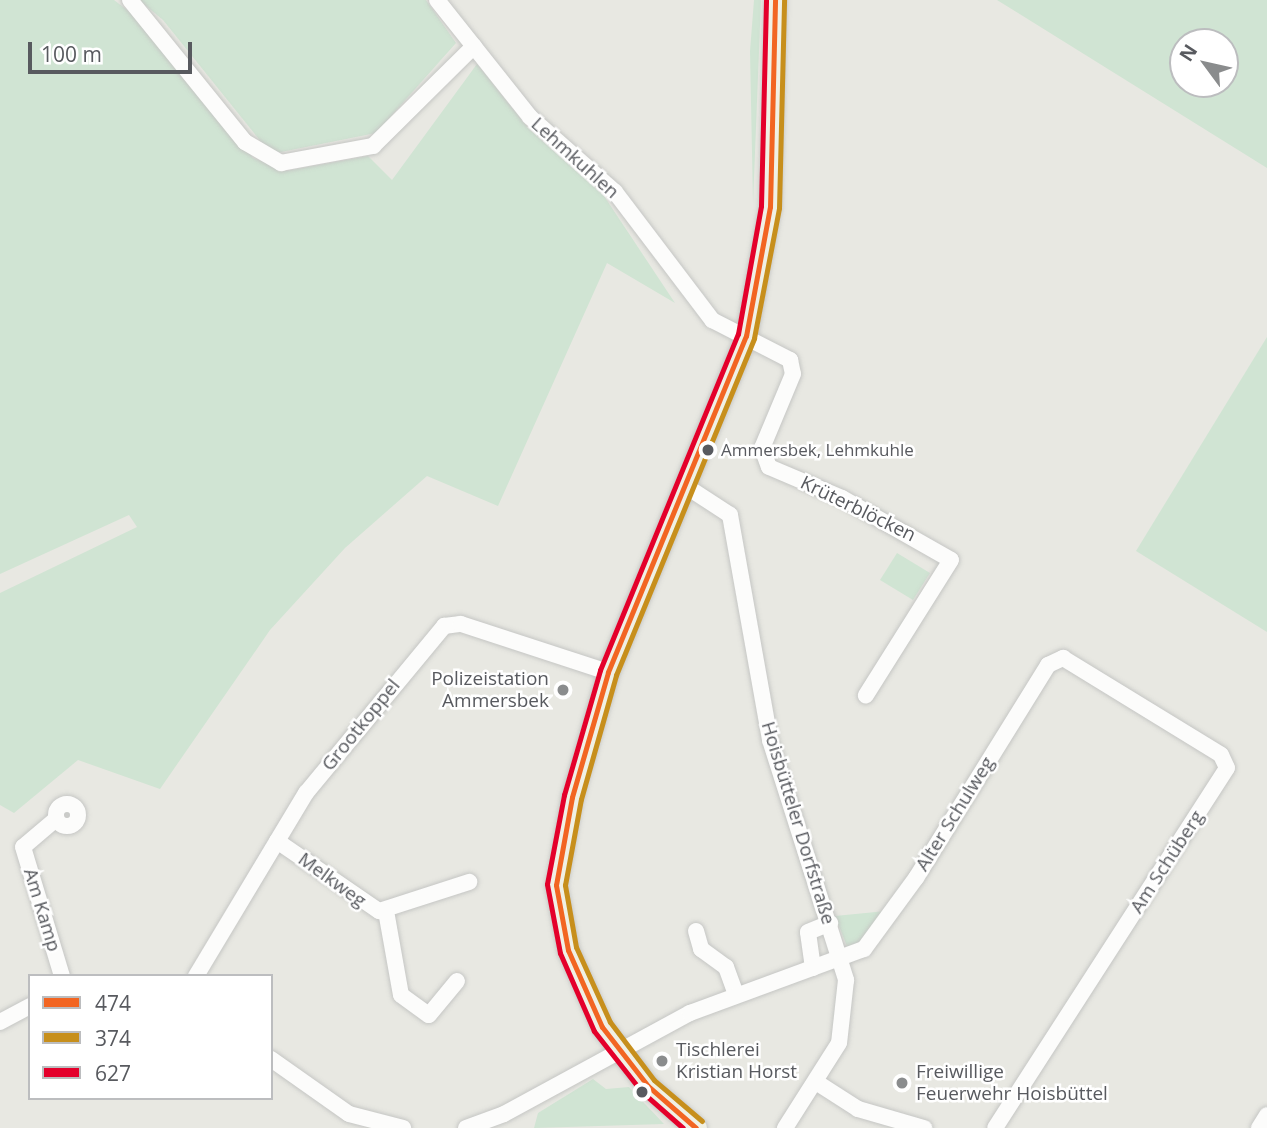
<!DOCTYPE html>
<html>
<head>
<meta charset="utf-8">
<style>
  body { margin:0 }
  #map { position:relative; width:1267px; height:1128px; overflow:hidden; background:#e8e8e2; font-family:"Open Sans",sans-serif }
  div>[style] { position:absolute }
  .green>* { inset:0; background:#d0e4d3 }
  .roads { filter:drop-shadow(0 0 2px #c5c6c4) drop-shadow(0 0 2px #c5c6c4) }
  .minor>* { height:16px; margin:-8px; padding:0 8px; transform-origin:8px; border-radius:8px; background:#fcfcfb }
  .minor>.ring { margin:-8px; padding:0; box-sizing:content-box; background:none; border:16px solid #fcfcfb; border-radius:50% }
  .major>* { height:21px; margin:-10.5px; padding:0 10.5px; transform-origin:10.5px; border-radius:10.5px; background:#f0f0e5 }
  .bus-1>* { height:5px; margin:-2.5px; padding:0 2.5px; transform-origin:2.5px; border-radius:2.5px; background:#f26522 }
  .bus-2>* { height:5px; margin:-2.5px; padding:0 2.5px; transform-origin:2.5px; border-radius:2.5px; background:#c78f1c }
  .bus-3>* { height:5px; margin:-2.5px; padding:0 2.5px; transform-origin:2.5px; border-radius:2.5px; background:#e4002b }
  .dots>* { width:19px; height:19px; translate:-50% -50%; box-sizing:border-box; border:4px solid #fff; border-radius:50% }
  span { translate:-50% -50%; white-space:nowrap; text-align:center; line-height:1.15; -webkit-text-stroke:5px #fff; paint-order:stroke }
  .bus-label { font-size:17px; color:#585a5f }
  .left { translate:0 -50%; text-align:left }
  .street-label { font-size:19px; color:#585a5f }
  .poi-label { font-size:19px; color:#585a5f }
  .right { translate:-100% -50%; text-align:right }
  .legend { position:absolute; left:28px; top:974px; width:245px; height:126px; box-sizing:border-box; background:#fff; border:2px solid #bcbdbf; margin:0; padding:9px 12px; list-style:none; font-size:21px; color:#585a5f }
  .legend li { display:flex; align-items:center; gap:14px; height:35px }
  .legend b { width:35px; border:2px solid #bcbdbf }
  .north { position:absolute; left:1169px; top:28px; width:70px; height:70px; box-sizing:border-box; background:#fff; border:2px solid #bcbdbf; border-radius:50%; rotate:303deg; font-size:19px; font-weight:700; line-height:28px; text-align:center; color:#585a5f }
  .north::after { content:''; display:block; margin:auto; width:24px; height:32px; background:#8a8c8d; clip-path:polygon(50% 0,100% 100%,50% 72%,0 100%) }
  .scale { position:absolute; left:28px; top:42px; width:164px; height:32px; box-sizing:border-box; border:4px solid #585a5f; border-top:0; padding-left:9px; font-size:21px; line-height:24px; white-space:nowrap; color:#585a5f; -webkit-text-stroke:5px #fff; paint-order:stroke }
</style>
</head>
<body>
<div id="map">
  <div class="green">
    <div style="clip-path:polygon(0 0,114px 0,156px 32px,253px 158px,286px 171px,368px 156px,392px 180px,477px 64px,528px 128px,604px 196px,675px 303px,607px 263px,498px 506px,427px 476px,345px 548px,270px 630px,160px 789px,78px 760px,14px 813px,0 805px,0 593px,137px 527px,129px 515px,0 574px)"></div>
    <div style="clip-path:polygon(139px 0,426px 0,456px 43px,376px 133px,271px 154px,163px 20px)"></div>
    <div style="clip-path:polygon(754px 0,761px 0,753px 203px,750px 51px)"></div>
    <div style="clip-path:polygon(evenodd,997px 0,1267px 0,1267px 168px,997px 0,1183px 42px,1225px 42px,1225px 84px,1183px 84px,1183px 42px)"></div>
    <div style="clip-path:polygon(1267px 337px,1267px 632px,1136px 551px)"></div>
    <div style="clip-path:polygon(897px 553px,930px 573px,913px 600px,880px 580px)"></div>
    <div style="clip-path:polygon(886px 911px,858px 946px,848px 949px,835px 916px)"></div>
    <div style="clip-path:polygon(593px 1079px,606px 1089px,629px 1087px,664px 1124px,534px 1128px,538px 1113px)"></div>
  </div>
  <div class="roads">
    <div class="minor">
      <div style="left:130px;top:0;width:183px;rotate:51deg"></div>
      <div style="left:245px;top:142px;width:42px;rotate:30.3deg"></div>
      <div style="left:281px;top:163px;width:94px;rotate:-10.5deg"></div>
      <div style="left:373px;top:146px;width:142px;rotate:-44.7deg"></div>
      <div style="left:437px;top:0;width:149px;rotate:51.5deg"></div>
      <div style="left:530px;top:117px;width:113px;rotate:41.4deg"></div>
      <div style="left:615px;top:192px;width:161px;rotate:52.8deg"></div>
      <div style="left:712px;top:320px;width:88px;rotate:27.1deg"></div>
      <div style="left:790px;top:360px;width:14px;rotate:78deg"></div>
      <div style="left:793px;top:374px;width:80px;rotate:112.7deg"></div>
      <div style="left:762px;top:448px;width:20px;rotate:70deg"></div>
      <div style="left:769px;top:467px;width:79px;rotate:23deg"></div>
      <div style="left:842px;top:498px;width:125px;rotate:29.6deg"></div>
      <div style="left:951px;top:560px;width:160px;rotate:122.2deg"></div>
      <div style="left:684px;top:485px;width:55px;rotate:33.1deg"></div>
      <div style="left:730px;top:515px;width:229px;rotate:79.9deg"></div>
      <div style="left:770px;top:740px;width:252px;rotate:72.4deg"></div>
      <div style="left:846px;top:980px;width:63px;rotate:96.3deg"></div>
      <div style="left:839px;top:1043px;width:101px;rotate:122.4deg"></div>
      <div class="ring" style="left:56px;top:804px;width:6px;height:6px"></div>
      <div style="left:56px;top:819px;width:43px;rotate:139.7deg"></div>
      <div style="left:23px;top:847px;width:135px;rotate:73.2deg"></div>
      <div style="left:277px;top:841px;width:124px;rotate:34.5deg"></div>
      <div style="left:379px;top:911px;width:95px;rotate:-17.9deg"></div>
      <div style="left:386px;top:911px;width:85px;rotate:79.9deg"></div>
      <div style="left:401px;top:995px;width:34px;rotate:36deg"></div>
      <div style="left:429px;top:1015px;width:44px;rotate:-50.5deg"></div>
      <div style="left:696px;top:931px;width:19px;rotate:74deg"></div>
      <div style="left:701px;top:949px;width:31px;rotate:36deg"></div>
      <div style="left:726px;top:967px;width:29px;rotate:70deg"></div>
      <div style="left:813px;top:968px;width:36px;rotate:-98deg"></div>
      <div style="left:808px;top:932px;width:24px;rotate:-22deg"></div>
      <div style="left:196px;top:976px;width:214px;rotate:-59deg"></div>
      <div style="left:306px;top:793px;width:217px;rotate:-50.4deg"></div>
      <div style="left:444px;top:626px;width:17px;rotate:-7deg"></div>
      <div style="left:461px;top:624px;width:155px;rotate:18.1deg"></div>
      <div style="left:0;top:1022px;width:34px;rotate:-28deg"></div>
      <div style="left:271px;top:1059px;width:95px;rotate:35.2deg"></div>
      <div style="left:349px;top:1114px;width:56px;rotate:14.5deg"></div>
      <div style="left:816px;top:1082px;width:50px;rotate:32.7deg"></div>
      <div style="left:858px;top:1109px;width:69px;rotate:16.1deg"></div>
      <div style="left:466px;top:1128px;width:40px;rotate:-20.2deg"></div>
      <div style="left:504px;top:1114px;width:212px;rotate:-28.5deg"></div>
      <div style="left:690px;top:1013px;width:185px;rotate:-20.2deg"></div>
      <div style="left:864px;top:949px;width:88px;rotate:-53.8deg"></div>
      <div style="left:916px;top:878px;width:251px;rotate:-58.2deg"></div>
      <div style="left:1048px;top:665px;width:17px;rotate:-25deg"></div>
      <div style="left:1063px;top:658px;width:185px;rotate:31.5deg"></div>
      <div style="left:1221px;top:755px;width:14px;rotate:65deg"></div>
      <div style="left:1227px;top:768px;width:428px;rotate:122.8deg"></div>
      <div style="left:1259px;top:1128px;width:15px;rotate:-58deg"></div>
    </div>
    <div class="major">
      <div style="left:696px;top:1128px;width:64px;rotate:-138.8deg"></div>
      <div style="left:648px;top:1086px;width:75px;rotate:-127.9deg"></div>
      <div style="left:602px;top:1027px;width:84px;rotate:-113.8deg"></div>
      <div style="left:568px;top:950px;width:66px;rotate:-100.5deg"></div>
      <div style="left:556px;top:885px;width:89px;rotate:-79.7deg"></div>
      <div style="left:572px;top:797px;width:130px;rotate:-73.9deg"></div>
      <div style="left:608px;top:672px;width:363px;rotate:-67.7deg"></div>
      <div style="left:746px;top:336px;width:131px;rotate:-79.5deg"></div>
      <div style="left:770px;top:207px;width:207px;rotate:-88.6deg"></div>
    </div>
  </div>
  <div class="bus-1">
    <div style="left:696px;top:1128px;width:64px;rotate:-138.8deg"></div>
    <div style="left:648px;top:1086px;width:75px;rotate:-127.9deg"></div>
    <div style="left:602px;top:1027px;width:84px;rotate:-113.8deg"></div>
    <div style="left:568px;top:950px;width:66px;rotate:-100.5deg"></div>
    <div style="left:556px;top:885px;width:89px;rotate:-79.7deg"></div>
    <div style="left:572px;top:797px;width:130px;rotate:-73.9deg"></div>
    <div style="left:608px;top:672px;width:363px;rotate:-67.7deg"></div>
    <div style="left:746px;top:336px;width:131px;rotate:-79.5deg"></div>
    <div style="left:770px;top:207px;width:207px;rotate:-88.6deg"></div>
  </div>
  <div class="bus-2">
    <div style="left:702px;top:1121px;width:63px;rotate:-139.5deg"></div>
    <div style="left:654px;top:1080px;width:73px;rotate:-127.2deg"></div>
    <div style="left:610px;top:1022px;width:82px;rotate:-114.4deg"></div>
    <div style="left:576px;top:947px;width:63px;rotate:-100.1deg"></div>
    <div style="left:565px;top:885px;width:87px;rotate:-79.5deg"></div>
    <div style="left:581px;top:799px;width:129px;rotate:-74.2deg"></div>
    <div style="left:616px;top:675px;width:364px;rotate:-67.7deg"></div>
    <div style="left:754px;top:338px;width:132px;rotate:-79.1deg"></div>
    <div style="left:779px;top:208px;width:208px;rotate:-88.6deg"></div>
  </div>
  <div class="bus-3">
    <div style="left:683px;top:1128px;width:55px;rotate:-138.7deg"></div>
    <div style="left:642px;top:1092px;width:78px;rotate:-128.2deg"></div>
    <div style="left:594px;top:1031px;width:85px;rotate:-113.6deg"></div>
    <div style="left:560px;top:953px;width:70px;rotate:-100.7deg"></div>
    <div style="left:547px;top:884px;width:91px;rotate:-79.2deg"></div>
    <div style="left:564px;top:795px;width:130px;rotate:-73.9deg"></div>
    <div style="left:600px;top:670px;width:363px;rotate:-67.7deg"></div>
    <div style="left:738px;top:334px;width:130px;rotate:-79.8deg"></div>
    <div style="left:761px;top:206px;width:206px;rotate:-88.6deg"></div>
  </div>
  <div class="dots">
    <div style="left:708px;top:450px;background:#585a5f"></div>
    <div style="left:563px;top:690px;background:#8a8c8d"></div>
    <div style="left:662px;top:1061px;background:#8a8c8d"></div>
    <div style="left:902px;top:1083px;background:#8a8c8d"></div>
    <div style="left:642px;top:1092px;background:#585a5f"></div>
  </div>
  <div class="bus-label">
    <span class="left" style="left:721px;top:450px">Ammersbek, Lehmkuhle</span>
  </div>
  <div class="street-label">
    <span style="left:575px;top:158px;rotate:42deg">Lehmkuhlen</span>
    <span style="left:858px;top:509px;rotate:26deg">Krüterblöcken</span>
    <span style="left:361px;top:725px;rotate:-51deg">Grootkoppel</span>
    <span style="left:955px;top:814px;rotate:-58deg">Alter Schulweg</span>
    <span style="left:798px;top:823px;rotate:73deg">Hoisbütteler Dorfstraße</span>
    <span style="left:1167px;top:862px;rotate:-57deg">Am Schüberg</span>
    <span style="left:332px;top:880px;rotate:36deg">Melkweg</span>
    <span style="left:42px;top:910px;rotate:73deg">Am Kamp</span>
  </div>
  <div class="poi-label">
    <span class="right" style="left:549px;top:690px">Polizeistation<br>Ammersbek</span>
    <span class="left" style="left:676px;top:1061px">Tischlerei<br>Kristian Horst</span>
    <span class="left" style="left:916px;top:1083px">Freiwillige<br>Feuerwehr Hoisbüttel</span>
  </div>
  <ul class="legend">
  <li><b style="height:9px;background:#f26522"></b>474</li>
  <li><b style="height:9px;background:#c78f1c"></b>374</li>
  <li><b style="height:9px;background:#e4002b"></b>627</li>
  </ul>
  <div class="north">N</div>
  <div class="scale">100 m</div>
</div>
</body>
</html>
